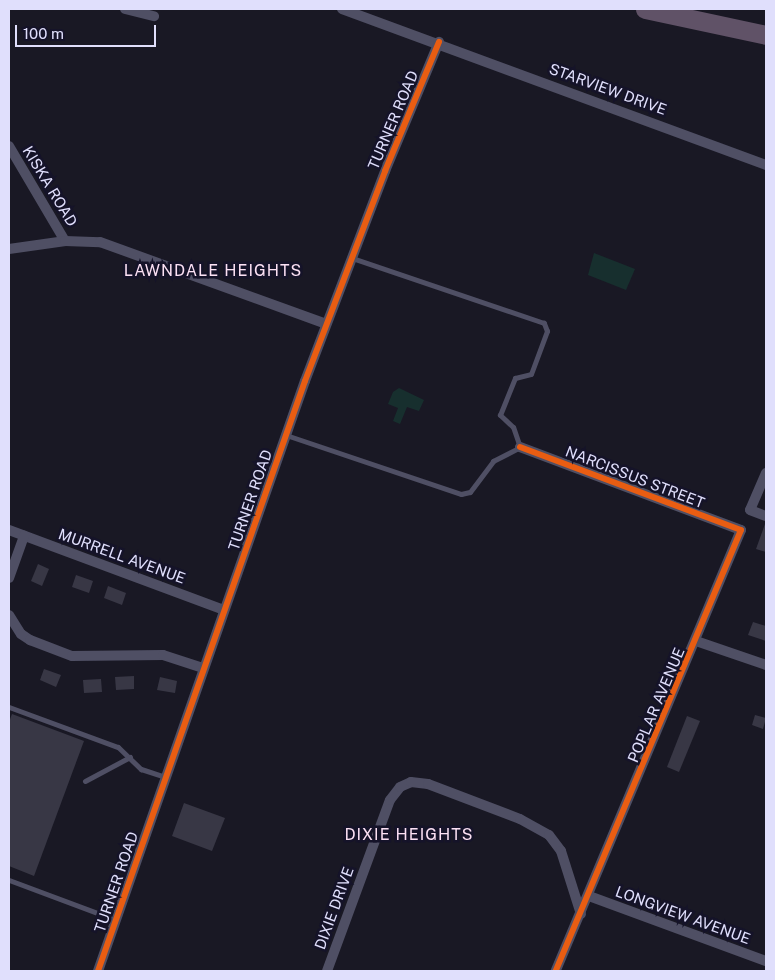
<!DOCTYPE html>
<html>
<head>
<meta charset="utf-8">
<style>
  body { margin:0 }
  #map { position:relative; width:775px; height:980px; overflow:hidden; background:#191824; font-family:"Public Sans",sans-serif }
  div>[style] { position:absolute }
  .green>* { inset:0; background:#172f2e }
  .building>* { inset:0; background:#383745 }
  .service>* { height:5px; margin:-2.5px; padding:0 2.5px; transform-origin:2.5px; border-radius:2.5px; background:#4f4f64 }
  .minor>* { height:10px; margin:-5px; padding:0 5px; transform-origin:5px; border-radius:5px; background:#4f4f64 }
  .motorway>* { height:19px; margin:-9.5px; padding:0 9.5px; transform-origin:9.5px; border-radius:9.5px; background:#605267 }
  .cycleway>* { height:6px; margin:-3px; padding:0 3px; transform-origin:3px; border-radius:3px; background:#e95d12 }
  span { translate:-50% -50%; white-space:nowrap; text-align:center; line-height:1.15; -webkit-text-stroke:5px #151329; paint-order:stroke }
  .street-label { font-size:15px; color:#e0dffc }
  .neighbourhood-label { font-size:16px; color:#fce1f4; letter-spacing:1px }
  .frame { position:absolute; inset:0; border:10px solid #e0dffc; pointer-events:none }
  .scale { position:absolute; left:15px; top:25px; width:141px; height:22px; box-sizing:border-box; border:2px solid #e0dffc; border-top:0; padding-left:6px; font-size:15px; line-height:18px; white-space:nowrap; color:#e0dffc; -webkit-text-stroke:4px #151329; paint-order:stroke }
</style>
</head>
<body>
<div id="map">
  <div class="green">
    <div style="clip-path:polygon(594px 253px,635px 269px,626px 290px,588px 275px)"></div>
    <div style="clip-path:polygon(399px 388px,424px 400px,419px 411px,407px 407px,400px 424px,393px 421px,398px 408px,388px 404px,393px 392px)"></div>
  </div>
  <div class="building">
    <div style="clip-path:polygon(765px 524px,766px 524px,766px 552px,756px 549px)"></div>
    <div style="clip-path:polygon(38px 564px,49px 569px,42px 586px,31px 581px)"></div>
    <div style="clip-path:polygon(76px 575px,93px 581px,89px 593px,72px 587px)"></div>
    <div style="clip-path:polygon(108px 586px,126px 593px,122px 605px,104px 598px)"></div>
    <div style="clip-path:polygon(753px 622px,766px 626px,766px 641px,748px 635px)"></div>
    <div style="clip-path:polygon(44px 669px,61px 675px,56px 687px,40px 680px)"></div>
    <div style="clip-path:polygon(134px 676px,134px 689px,116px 690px,115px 677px)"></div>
    <div style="clip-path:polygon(160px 677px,177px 681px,175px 693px,157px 690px)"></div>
    <div style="clip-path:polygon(101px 679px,102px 692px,84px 693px,83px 680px)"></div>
    <div style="clip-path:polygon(12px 714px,84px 741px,34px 876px,9px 866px,9px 722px)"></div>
    <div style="clip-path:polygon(755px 715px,766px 718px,763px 729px,752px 725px)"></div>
    <div style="clip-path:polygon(687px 716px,700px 721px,679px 772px,667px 767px)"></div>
    <div style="clip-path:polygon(184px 803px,225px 818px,212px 851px,172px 836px)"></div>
  </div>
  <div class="service">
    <div style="left:286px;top:435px;width:185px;rotate:18.6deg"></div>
    <div style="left:461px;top:494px;width:9px;rotate:-13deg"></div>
    <div style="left:470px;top:492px;width:39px;rotate:-53deg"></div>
    <div style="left:493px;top:461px;width:30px;rotate:-27deg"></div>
    <div style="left:520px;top:447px;width:21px;rotate:-109deg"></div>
    <div style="left:513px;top:427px;width:18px;rotate:-137deg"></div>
    <div style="left:500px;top:415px;width:40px;rotate:-68deg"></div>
    <div style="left:515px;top:378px;width:16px;rotate:-14deg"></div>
    <div style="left:531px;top:374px;width:46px;rotate:-69.6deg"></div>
    <div style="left:547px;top:331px;width:9px;rotate:-111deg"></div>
    <div style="left:544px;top:323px;width:203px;rotate:-161.3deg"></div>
    <div style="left:9px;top:707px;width:116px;rotate:20.2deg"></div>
    <div style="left:118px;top:747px;width:32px;rotate:44deg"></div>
    <div style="left:141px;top:769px;width:26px;rotate:18deg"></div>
    <div style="left:85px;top:781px;width:51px;rotate:-28.1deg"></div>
    <div style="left:9px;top:880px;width:114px;rotate:20.5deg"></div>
  </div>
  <div class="minor">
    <div style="left:125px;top:9px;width:30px;rotate:14deg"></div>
    <div style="left:342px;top:9px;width:452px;rotate:20.2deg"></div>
    <div style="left:9px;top:146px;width:110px;rotate:59.5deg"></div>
    <div style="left:9px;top:249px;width:57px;rotate:-8.1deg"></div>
    <div style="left:65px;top:241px;width:35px;rotate:2deg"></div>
    <div style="left:100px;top:242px;width:240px;rotate:19.9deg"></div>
    <div style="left:520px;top:447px;width:236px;rotate:20.6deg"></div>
    <div style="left:741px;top:530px;width:478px;rotate:112.8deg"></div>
    <div style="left:766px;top:473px;width:40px;rotate:113.4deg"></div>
    <div style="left:750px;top:510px;width:17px;rotate:21deg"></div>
    <div style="left:9px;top:530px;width:229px;rotate:20.4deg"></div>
    <div style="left:9px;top:578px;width:45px;rotate:-70.3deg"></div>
    <div style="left:9px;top:615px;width:22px;rotate:58deg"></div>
    <div style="left:21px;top:634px;width:11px;rotate:34deg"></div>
    <div style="left:30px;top:640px;width:45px;rotate:20.9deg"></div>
    <div style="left:72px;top:656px;width:91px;rotate:-0.6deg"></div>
    <div style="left:163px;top:655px;width:42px;rotate:18deg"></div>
    <div style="left:696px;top:641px;width:74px;rotate:18.9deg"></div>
    <div style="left:589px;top:896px;width:189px;rotate:20.2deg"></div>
    <div style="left:98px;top:971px;width:625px;rotate:-70.67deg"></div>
    <div style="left:305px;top:381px;width:225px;rotate:-69.1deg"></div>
    <div style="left:385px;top:171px;width:140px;rotate:-67.3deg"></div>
    <div style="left:327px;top:971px;width:182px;rotate:-69.8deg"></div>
    <div style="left:390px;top:800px;width:16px;rotate:-52deg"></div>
    <div style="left:400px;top:787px;width:12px;rotate:-24deg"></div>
    <div style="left:411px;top:782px;width:17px;rotate:7deg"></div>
    <div style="left:428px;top:784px;width:98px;rotate:20.8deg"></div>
    <div style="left:520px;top:819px;width:33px;rotate:29deg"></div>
    <div style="left:549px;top:835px;width:20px;rotate:53deg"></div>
    <div style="left:561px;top:851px;width:66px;rotate:72.4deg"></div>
  </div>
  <div class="motorway">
    <div style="left:645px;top:9px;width:124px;rotate:12.1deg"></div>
  </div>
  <div class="cycleway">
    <div style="left:520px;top:447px;width:236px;rotate:20.6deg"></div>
    <div style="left:741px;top:530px;width:478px;rotate:112.8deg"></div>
    <div style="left:98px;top:971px;width:625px;rotate:-70.67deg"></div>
    <div style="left:305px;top:381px;width:225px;rotate:-69.1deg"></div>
    <div style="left:385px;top:171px;width:140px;rotate:-67.3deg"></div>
  </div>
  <div class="street-label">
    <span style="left:608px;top:89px;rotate:20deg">STARVIEW DRIVE</span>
    <span style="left:393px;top:120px;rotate:-67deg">TURNER ROAD</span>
    <span style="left:50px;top:186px;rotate:59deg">KISKA ROAD</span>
    <span style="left:635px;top:477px;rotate:21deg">NARCISSUS STREET</span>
    <span style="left:250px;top:500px;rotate:-71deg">TURNER ROAD</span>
    <span style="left:122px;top:556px;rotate:20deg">MURRELL AVENUE</span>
    <span style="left:656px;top:705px;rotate:-67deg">POPLAR AVENUE</span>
    <span style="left:116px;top:882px;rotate:-71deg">TURNER ROAD</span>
    <span style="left:334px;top:908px;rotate:-70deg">DIXIE DRIVE</span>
    <span style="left:683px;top:915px;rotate:20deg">LONGVIEW AVENUE</span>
  </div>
  <div class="neighbourhood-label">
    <span style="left:213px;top:271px">LAWNDALE HEIGHTS</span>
    <span style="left:409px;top:835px">DIXIE HEIGHTS</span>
  </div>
  <div class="frame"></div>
  <div class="scale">100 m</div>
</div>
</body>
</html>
